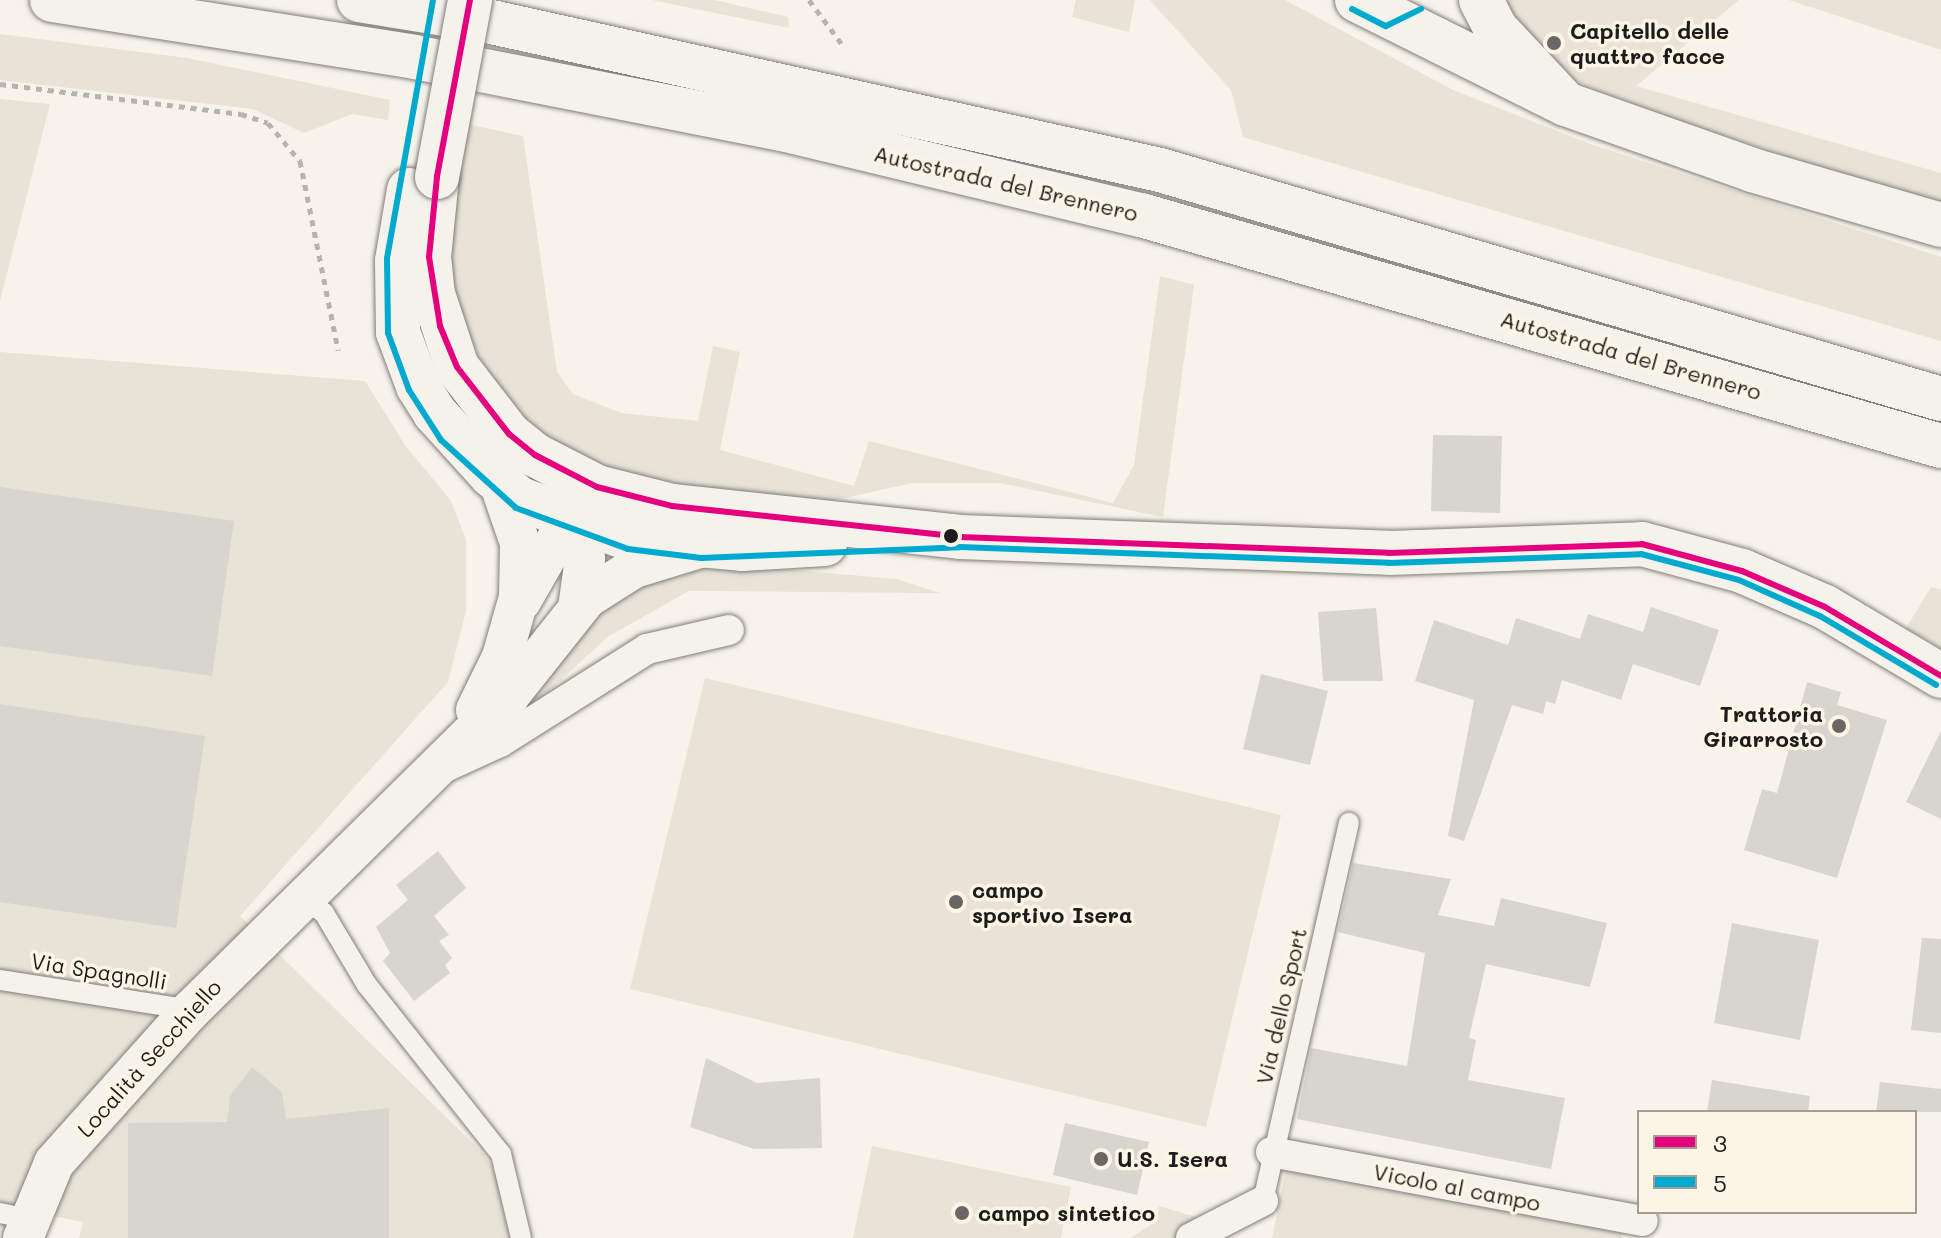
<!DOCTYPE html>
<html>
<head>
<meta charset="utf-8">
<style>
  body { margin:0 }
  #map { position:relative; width:1941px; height:1238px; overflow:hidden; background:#f7f3ea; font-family:Mali,sans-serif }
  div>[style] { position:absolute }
  .built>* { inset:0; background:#e8e3d7 }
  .green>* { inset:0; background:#e8e2d7 }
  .building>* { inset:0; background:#d8d5cf }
  .path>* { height:5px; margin-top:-2.5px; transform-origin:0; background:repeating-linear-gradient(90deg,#b6b4af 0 6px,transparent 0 12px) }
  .roads { filter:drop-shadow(0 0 2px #7f7d79) drop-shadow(0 0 2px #7f7d79) }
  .service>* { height:20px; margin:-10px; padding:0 10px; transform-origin:10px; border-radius:10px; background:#f5f2ec }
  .pedestrian>* { height:30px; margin:-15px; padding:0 15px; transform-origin:15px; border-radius:15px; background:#f5f2ec }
  .minor>* { height:40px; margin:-20px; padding:0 20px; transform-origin:20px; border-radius:20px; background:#f5f2ec }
  .tertiary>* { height:44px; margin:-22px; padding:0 22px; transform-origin:22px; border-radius:22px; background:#f5f2ec }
  .secondary>* { height:44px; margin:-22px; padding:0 22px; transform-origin:22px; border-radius:22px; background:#f5f2ec }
  .motorway>* { height:44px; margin:-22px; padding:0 22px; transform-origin:22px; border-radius:22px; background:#f5f2ec }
  .bridges { filter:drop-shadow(0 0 2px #7f7d79) drop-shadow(0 0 2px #7f7d79) }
  .tertiary-bridge>* { height:44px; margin:-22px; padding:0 22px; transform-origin:22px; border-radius:22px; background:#f5f2ec }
  .bus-1>* { height:6px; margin:-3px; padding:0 3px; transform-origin:3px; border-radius:3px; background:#e5007d }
  .bus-2>* { height:6px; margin:-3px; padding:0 3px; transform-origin:3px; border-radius:3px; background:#00a9ce }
  .dots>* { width:22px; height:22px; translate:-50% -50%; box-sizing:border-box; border:4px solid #fcf5e5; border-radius:50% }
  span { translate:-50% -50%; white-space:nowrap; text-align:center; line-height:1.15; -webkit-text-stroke:7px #fcf5e5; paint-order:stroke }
  .poi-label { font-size:22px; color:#1c1c1c; font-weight:700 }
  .left { translate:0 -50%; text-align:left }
  .right { translate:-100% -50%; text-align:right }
  .street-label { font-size:22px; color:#1c1c1c }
  .legend { position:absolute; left:1637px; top:1110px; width:280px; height:104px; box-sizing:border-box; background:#fcf5e5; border:2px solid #a29e95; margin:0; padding:10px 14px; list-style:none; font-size:24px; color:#1c1c1c }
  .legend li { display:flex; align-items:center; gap:16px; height:40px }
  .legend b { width:40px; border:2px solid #a29e95 }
</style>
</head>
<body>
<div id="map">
  <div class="built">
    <div style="clip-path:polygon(0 99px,50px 104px,0 301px)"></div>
    <div style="clip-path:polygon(0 352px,365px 381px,405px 445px,451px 501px,466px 540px,466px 611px,448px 682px,240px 916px,485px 1155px,530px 1238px,79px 1238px,83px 1222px,0 1206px)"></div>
  </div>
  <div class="green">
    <div style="clip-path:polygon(652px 0,714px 0,788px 17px,789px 28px)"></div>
    <div style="clip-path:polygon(1076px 0,1135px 0,1129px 32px,1072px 17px)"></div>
    <div style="clip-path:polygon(1150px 0,1285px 0,1453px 90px,1593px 145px,1941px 257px,1941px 341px,1243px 137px,1231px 90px)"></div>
    <div style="clip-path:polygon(1499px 0,1739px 0,1636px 86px,1941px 173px,1941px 207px,1641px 108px,1561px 75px)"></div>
    <div style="clip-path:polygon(1789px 0,1941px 0,1941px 50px)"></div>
    <div style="clip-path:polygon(0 34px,187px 58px,390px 100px,388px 120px,352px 114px,304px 133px,253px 109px,0 80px)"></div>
    <div style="clip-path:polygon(462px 123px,523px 136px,557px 372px,573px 394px,621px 413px,698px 421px,713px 346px,740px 352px,720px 450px,854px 486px,869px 441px,1113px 503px,1134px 465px,1160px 276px,1194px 285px,1163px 517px,1000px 483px,912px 483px,831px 501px,675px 486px,606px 470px,540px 433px,511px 406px,467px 340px,453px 295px,447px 237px)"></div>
    <div style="clip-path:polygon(725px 564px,896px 579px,940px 593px,689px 591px,609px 636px,531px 707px,533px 693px,574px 635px,609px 607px,637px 588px,694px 566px)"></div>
    <div style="clip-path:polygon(1931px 587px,1941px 590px,1941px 649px,1906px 628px)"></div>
    <div style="clip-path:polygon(705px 678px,1281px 815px,1206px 1127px,630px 989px)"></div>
    <div style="clip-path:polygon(872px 1146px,1071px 1187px,1061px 1238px,853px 1238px)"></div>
    <div style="clip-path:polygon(1287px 1164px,1622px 1228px,1621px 1238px,1272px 1238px)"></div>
    <div style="clip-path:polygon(1159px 1206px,1223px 1225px,1222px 1238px,1130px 1238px,1157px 1221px)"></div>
  </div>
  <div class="building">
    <div style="clip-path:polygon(1433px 435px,1502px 436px,1500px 513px,1431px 511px)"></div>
    <div style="clip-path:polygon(0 487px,234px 521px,212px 676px,0 646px)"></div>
    <div style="clip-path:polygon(1651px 607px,1719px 630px,1700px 686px,1633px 664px,1621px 700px,1562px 680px,1555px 704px,1546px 701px,1543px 714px,1512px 705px,1464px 841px,1448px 836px,1474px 700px,1415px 681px,1434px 620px,1508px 645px,1516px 618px,1580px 639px,1588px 614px,1643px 632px)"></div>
    <div style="clip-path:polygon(1376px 608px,1383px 681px,1323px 681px,1318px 612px)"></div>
    <div style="clip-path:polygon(1261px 674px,1328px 691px,1310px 765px,1243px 749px)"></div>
    <div style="clip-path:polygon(1807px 682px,1841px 692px,1837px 705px,1887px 720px,1837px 878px,1744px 850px,1762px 789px,1777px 793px)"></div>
    <div style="clip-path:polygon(0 704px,205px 736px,176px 928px,0 902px)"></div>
    <div style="clip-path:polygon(1941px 731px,1941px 819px,1906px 802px)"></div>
    <div style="clip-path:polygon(438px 851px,466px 888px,434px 916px,449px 935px,439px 941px,452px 958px,445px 965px,450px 973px,414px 1001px,383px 961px,390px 953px,376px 927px,408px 900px,396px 885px)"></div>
    <div style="clip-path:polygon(1353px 863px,1451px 879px,1438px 915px,1494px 926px,1501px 898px,1607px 923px,1590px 987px,1486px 964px,1469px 1038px,1476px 1040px,1468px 1080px,1565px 1098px,1551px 1169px,1297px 1119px,1311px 1048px,1407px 1066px,1425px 953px,1338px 932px)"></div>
    <div style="clip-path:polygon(1732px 923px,1819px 940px,1800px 1040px,1714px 1023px)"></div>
    <div style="clip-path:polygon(1922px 938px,1941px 939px,1941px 1033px,1911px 1030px)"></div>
    <div style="clip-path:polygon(706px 1058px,757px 1083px,820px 1078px,822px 1148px,754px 1149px,690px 1127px)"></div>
    <div style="clip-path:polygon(252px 1067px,282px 1092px,286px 1119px,389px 1108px,389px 1238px,128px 1238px,128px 1123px,227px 1122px,230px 1096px)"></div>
    <div style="clip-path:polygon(1712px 1080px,1810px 1096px,1808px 1112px,1707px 1112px)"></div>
    <div style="clip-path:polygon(1880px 1082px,1941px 1089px,1941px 1112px,1876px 1112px)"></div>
    <div style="clip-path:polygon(1065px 1123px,1149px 1142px,1137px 1195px,1053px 1175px)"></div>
  </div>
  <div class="path">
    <div style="left:809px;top:0;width:54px;rotate:53.3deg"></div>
    <div style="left:0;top:84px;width:243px;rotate:7.1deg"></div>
    <div style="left:241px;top:114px;width:28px;rotate:18deg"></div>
    <div style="left:268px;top:123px;width:50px;rotate:49.9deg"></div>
    <div style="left:300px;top:161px;width:193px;rotate:78.6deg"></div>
  </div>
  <div class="roads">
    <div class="service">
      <div style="left:302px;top:897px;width:27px;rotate:36deg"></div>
      <div style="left:324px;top:913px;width:84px;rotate:59.2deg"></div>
      <div style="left:367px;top:985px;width:216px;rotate:51.6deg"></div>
      <div style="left:501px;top:1154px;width:86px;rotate:76.6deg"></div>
      <div style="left:0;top:980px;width:193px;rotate:8.9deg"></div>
      <div style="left:1263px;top:1201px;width:388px;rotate:-77.2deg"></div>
      <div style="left:0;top:1213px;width:29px;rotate:12deg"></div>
    </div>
    <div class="pedestrian">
      <div style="left:445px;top:767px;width:60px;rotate:-24.4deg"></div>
      <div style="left:500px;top:742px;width:174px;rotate:-32.3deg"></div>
      <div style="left:647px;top:649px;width:84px;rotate:-13deg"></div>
      <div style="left:1271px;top:1152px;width:378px;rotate:10.5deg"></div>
      <div style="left:1191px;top:1238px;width:81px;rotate:-27.2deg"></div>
    </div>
    <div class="minor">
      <div style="left:571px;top:498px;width:62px;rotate:76.9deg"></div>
      <div style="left:585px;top:558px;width:50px;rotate:98deg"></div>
      <div style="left:521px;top:601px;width:76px;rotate:-60.1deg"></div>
      <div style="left:559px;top:535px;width:52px;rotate:-32.5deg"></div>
      <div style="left:476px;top:710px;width:59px;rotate:-63.9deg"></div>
      <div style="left:502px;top:657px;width:62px;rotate:-74.2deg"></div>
      <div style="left:519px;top:597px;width:54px;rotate:-88.9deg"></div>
      <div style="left:520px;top:543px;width:65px;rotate:-109deg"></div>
      <div style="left:23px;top:1238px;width:81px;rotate:-67.5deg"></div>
      <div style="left:54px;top:1163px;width:205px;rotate:-48.2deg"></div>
      <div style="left:191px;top:1010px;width:447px;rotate:-44.6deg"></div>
      <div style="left:509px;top:696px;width:125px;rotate:-51.5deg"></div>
      <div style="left:587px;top:598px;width:56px;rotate:-32.6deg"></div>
      <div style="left:634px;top:568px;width:69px;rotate:-16.9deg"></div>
    </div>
    <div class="tertiary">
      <div style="left:1481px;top:0;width:31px;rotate:63deg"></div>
      <div style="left:1495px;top:28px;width:101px;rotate:47deg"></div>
      <div style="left:437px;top:177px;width:80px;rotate:95.7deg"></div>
      <div style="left:429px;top:257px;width:37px;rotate:84deg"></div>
      <div style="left:433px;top:294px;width:77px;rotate:71.8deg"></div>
      <div style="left:457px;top:367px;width:85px;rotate:52.2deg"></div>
      <div style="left:509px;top:434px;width:33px;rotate:39deg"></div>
      <div style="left:535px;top:455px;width:70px;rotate:27.3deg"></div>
      <div style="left:597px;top:487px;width:77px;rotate:14.2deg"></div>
      <div style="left:672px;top:506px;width:290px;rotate:6.1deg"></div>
      <div style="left:960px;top:537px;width:429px;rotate:2.1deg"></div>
      <div style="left:1389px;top:553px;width:253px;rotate:-2deg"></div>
      <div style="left:1642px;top:544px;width:104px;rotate:15.1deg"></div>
      <div style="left:1742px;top:571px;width:90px;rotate:23.4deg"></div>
      <div style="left:1825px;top:607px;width:135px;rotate:30.7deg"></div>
      <div style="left:409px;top:190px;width:72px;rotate:99.6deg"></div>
      <div style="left:397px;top:261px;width:71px;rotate:89.2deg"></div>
      <div style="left:398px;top:332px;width:58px;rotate:69.7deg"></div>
      <div style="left:418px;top:386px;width:32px;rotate:58deg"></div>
      <div style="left:435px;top:413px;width:84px;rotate:47.9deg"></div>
      <div style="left:491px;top:475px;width:38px;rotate:40deg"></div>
      <div style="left:520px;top:499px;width:117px;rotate:20deg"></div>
      <div style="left:630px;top:539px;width:112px;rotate:5.1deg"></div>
      <div style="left:742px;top:549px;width:83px;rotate:-3.4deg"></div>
    </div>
    <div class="secondary">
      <div style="left:1357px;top:0;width:233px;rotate:26.5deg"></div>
      <div style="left:1566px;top:104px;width:197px;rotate:19.5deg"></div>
      <div style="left:1752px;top:170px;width:197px;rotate:16.2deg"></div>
    </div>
    <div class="motorway">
      <div style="left:52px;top:0;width:366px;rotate:8.9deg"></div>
      <div style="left:414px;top:57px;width:375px;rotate:11.1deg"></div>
      <div style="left:782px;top:129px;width:369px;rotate:13.5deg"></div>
      <div style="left:1141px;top:215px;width:833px;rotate:16.11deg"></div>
      <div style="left:359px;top:0;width:130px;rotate:9.3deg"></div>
      <div style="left:487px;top:21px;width:689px;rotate:12.48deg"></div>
      <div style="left:1160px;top:170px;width:814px;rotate:16.34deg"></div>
    </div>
  </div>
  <div class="bridges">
    <div class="tertiary-bridge">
      <div style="left:437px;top:177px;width:180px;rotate:-79.4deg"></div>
    </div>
  </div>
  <div class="bus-1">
    <div style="left:470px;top:0;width:180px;rotate:100.6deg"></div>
    <div style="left:437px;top:177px;width:80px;rotate:95.7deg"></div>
    <div style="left:429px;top:257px;width:70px;rotate:80.9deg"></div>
    <div style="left:440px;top:326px;width:44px;rotate:67.5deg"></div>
    <div style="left:457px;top:367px;width:85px;rotate:52.2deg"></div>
    <div style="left:509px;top:434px;width:33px;rotate:39deg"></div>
    <div style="left:535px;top:455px;width:70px;rotate:27.3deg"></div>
    <div style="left:597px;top:487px;width:77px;rotate:14.2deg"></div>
    <div style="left:672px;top:506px;width:290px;rotate:6.1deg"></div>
    <div style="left:960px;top:537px;width:429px;rotate:2.1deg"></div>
    <div style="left:1389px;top:553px;width:253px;rotate:-2deg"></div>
    <div style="left:1642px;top:544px;width:104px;rotate:15.1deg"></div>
    <div style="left:1742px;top:571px;width:90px;rotate:23.4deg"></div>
    <div style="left:1825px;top:607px;width:135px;rotate:30.7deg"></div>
  </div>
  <div class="bus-2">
    <div style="left:433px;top:0;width:263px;rotate:100.1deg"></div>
    <div style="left:387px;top:259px;width:74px;rotate:89.2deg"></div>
    <div style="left:388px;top:333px;width:61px;rotate:69.8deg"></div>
    <div style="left:409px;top:390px;width:59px;rotate:57.4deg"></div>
    <div style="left:441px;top:440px;width:101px;rotate:42.2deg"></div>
    <div style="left:516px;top:508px;width:119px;rotate:20.1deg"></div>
    <div style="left:628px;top:549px;width:74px;rotate:7deg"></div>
    <div style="left:701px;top:558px;width:259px;rotate:-2.4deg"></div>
    <div style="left:960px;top:547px;width:429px;rotate:2.1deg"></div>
    <div style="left:1389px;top:563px;width:252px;rotate:-2deg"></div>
    <div style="left:1641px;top:554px;width:101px;rotate:14.9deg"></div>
    <div style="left:1739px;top:580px;width:89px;rotate:24deg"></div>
    <div style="left:1820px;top:616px;width:135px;rotate:30.7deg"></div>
    <div style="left:1352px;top:9px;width:38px;rotate:27deg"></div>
    <div style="left:1386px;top:26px;width:39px;rotate:-26deg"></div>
  </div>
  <div class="dots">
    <div style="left:1554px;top:43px;background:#696764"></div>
    <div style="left:951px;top:536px;background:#1c1c1c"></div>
    <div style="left:1839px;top:726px;background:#696764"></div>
    <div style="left:956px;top:902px;background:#696764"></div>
    <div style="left:1101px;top:1159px;background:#696764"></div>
    <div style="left:962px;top:1213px;background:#696764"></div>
  </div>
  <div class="poi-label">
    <span class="left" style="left:1570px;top:43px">Capitello delle<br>quattro facce</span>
    <span class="right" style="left:1823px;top:726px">Trattoria<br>Girarrosto</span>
    <span class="left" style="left:972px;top:902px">campo<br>sportivo Isera</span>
    <span class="left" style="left:1117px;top:1159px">U.S. Isera</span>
    <span class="left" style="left:978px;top:1213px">campo sintetico</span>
  </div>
  <div class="street-label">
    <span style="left:1006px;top:183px;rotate:13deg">Autostrada del Brennero</span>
    <span style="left:1631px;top:355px;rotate:16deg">Autostrada del Brennero</span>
    <span style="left:99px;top:971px;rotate:9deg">Via Spagnolli</span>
    <span style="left:1281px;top:1006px;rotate:-77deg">Via dello Sport</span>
    <span style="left:149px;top:1058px;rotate:-48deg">Località Secchiello</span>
    <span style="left:1457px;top:1187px;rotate:11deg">Vicolo al campo</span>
  </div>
  <ul class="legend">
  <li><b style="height:10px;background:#e5007d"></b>3</li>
  <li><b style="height:10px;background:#00a9ce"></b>5</li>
  </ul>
</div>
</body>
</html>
